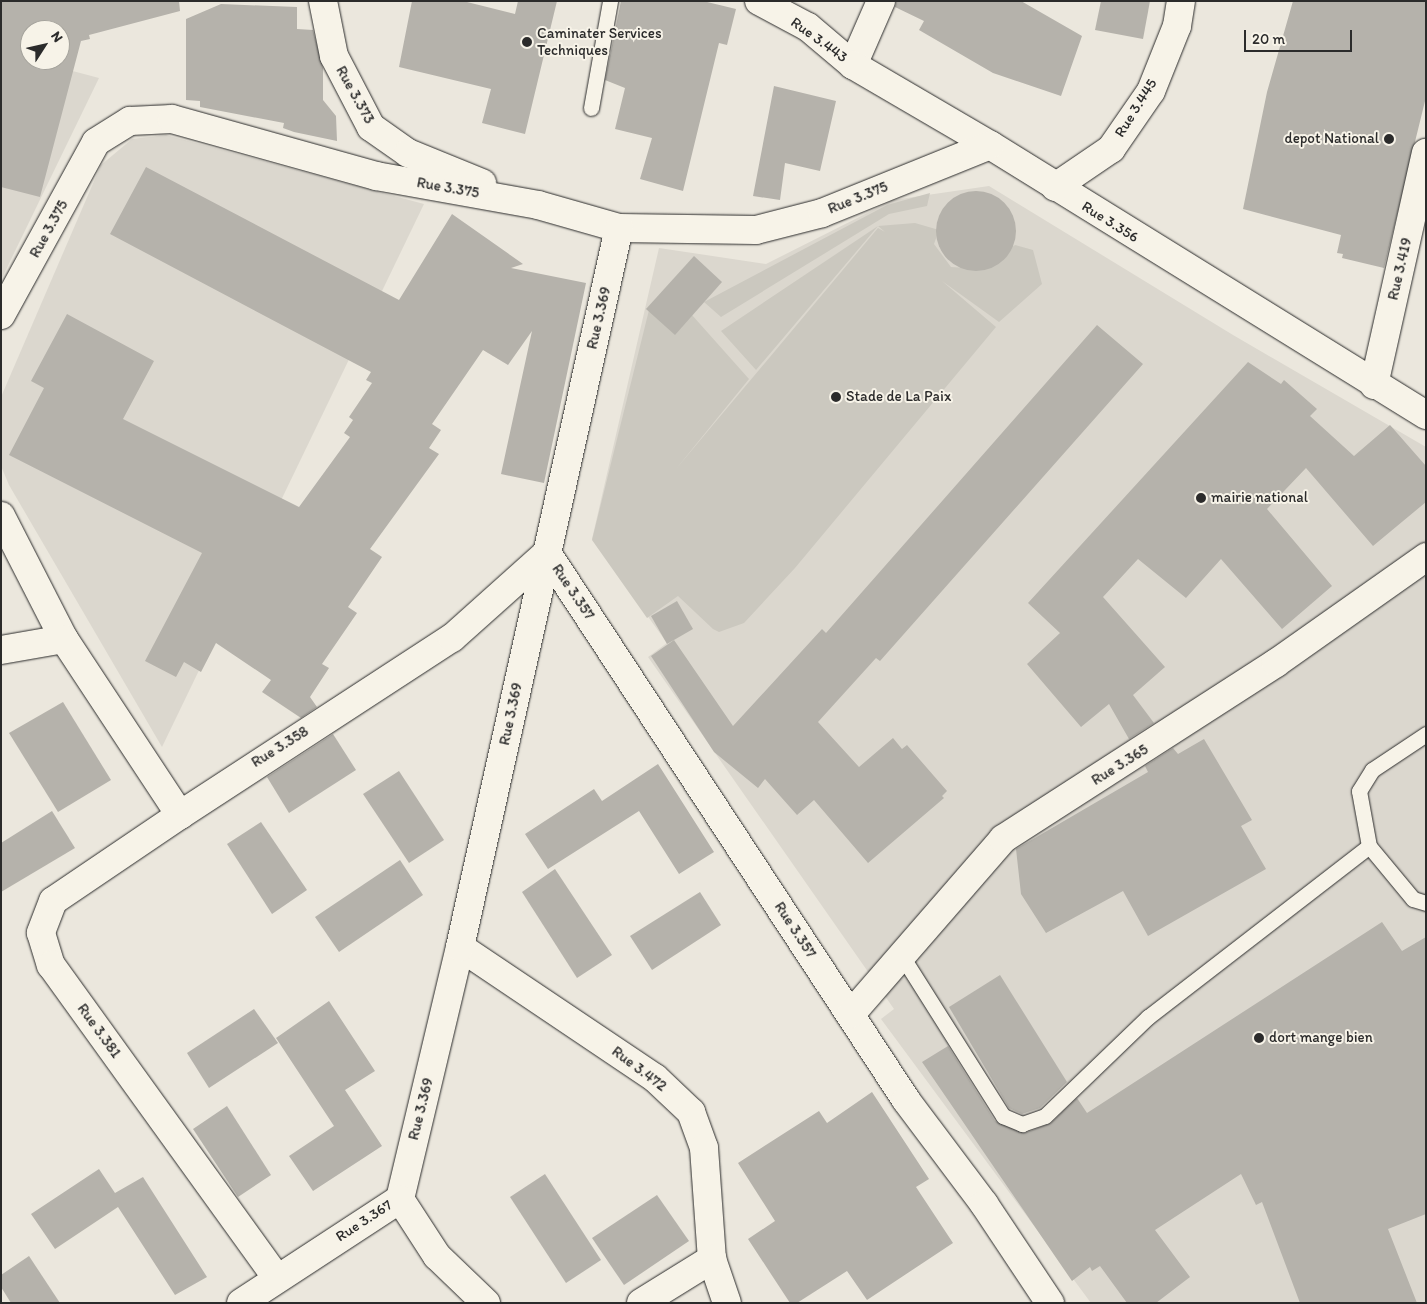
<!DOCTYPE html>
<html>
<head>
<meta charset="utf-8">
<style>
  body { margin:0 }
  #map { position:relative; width:1427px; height:1304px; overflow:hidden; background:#ebe7dd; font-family:Itim,sans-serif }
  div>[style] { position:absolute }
  .built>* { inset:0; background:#dbd7ce }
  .green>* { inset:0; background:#cbc8bf }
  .building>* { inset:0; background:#b5b2ab }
  .round { border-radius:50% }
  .roads { filter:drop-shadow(0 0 1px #2b2b2b) drop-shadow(0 0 1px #2b2b2b) }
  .lane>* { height:15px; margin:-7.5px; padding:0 7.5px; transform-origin:7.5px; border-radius:7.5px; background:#f7f3e8 }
  .street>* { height:28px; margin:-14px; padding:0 14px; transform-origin:14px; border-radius:14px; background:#f7f3e8 }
  .dots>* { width:14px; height:14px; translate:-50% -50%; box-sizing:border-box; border:2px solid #f7f3e8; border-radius:50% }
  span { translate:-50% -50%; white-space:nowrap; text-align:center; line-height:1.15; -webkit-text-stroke:4px #f7f3e8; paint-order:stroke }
  .poi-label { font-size:15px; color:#2b2b2b }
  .left { translate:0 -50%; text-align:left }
  .right { translate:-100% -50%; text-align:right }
  .street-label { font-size:15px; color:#2b2b2b }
  .frame { position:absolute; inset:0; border:2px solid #2b2b2b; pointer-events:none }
  .north { position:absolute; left:20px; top:20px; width:50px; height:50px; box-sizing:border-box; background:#f7f3e8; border:1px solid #a5a39c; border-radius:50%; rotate:55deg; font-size:14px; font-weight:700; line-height:20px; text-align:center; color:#2b2b2b }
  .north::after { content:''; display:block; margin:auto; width:18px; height:22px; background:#2b2b2b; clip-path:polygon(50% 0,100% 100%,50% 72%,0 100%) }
  .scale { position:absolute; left:1244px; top:30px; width:108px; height:22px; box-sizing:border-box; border:2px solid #2b2b2b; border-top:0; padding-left:6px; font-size:15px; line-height:18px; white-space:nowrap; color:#2b2b2b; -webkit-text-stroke:4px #f7f3e8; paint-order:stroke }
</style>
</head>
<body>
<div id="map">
  <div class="built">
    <div style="clip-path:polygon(1px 52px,99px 78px,1px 280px)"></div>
    <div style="clip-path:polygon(166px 135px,424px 204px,162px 747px,9px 485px,1px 466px,1px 397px,101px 165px,132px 139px)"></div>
    <div style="clip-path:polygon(989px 186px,1233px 335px,1426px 447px,1426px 1303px,1091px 1303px,881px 1019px,894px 1009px,648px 657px,667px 643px,592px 539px,659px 248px,766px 264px,893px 200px)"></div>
  </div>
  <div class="green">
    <div style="clip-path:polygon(930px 193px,927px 206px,889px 214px,721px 317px,704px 302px,887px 205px)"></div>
    <div style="clip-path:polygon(915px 223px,939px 230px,934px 244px,951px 267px,983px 269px,1015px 245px,1033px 250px,1042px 284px,999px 322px,942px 281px,996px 327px,795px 568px,744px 623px,719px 632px,713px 629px,678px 596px,647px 618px,592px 540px,650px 306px,692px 315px,749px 379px,676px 469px,878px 228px,885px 232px,878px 226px,756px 370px,721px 331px,878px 226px)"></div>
  </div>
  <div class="building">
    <div style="clip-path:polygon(evenodd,1px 1px,179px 1px,180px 11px,89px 35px,90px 39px,81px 41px,40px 197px,1px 187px,1px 1px,30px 30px,60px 30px,60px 60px,30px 60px,30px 30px)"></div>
    <div style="clip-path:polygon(412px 1px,463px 1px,515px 14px,518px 1px,557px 1px,525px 134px,482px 123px,491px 89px,399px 67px)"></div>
    <div style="clip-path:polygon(621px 1px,703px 1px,736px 9px,727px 45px,719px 43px,683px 191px,640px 179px,652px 138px,615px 129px,625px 88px,605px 80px)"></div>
    <div style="clip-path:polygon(896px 1px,1021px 1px,1082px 36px,1061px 96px,993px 73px,919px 30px,924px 21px,895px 7px)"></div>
    <div style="clip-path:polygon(1101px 1px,1150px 1px,1143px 39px,1095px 30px)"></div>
    <div style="clip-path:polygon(1293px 1px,1426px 1px,1426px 97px,1384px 268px,1342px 258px,1343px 254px,1337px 253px,1341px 235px,1243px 209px,1267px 92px)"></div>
    <div style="clip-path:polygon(221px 4px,297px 7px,297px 29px,313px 30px,323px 68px,323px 100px,336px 116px,337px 141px,294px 132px,283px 128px,284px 123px,200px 107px,200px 101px,186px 100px,186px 19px)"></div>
    <div style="clip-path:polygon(774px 86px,836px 101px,820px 171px,785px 163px,780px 200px,753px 196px)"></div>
    <div style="clip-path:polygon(146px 167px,399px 300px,452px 214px,523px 264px,511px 268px,586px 283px,544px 483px,501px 474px,532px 331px,508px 365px,483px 350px,432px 424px,441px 430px,429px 448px,439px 454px,370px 549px,382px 557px,348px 607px,357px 613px,322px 664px,329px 668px,310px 697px,317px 707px,301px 718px,262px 692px,271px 680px,216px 643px,201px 672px,184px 662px,176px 677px,145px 661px,202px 553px,9px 455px,44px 388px,31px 381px,67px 314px,154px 361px,123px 419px,299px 507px,350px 437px,344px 433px,353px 420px,349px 417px,372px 383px,366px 380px,371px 372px,110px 234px)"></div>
    <div class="round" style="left:936px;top:191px;width:80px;height:80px"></div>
    <div style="clip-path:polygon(694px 256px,722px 282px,675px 335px,646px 309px)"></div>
    <div style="clip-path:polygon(1097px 325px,1143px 364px,880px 661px,876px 658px,818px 722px,859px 767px,893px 738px,902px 749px,907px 745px,947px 791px,942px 796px,944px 798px,868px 863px,814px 800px,797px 815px,765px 779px,758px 788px,714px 752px,651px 656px,674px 640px,733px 726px,822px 629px,826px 633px)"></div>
    <div style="clip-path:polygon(1248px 362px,1281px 384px,1284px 380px,1317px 409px,1310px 416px,1354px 456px,1390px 425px,1426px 466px,1426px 502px,1373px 546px,1306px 468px,1267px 509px,1332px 586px,1282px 629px,1221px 559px,1186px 598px,1138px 559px,1103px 597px,1165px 667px,1133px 695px,1154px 723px,1129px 739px,1109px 704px,1081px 727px,1027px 664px,1060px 633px,1028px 603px)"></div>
    <div style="clip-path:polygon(677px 601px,693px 629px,667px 644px,651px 616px)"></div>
    <div style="clip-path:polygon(63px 702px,111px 780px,58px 812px,9px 733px)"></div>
    <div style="clip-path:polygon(333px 734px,356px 770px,289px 813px,267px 777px)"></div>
    <div style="clip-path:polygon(1204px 739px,1252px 820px,1241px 826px,1266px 869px,1148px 936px,1123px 891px,1046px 933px,1021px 894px,1016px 849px,1148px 772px,1145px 766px,1173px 748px,1178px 754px)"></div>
    <div style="clip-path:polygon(658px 764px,714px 852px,679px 874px,639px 811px,548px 869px,525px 834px,594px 789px,602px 801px)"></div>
    <div style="clip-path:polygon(399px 771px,444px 840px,409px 863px,363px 794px)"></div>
    <div style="clip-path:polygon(52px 811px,75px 848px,1px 892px,1px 843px)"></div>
    <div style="clip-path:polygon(261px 822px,307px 890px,272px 914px,227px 844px)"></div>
    <div style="clip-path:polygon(400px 860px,423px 895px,339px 952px,315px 917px)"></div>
    <div style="clip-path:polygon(555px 869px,612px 955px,577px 978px,522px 892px)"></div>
    <div style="clip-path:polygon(700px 892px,721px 925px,652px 970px,630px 936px)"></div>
    <div style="clip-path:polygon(1382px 922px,1402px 951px,1426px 937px,1426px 1214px,1388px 1229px,1417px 1303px,1300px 1303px,1262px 1202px,1256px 1205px,1241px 1174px,1155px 1230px,1190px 1277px,1156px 1303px,1127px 1303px,1100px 1266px,1092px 1271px,1090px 1267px,1072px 1281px,922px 1062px,948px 1046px,995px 1121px,1025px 1133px,1051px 1123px,1077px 1098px,1087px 1113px)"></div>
    <div style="clip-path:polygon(1000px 975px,1067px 1082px,1040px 1108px,1022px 1114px,1009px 1108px,949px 1007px)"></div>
    <div style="clip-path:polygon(329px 1001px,375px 1071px,345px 1090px,382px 1146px,313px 1191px,289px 1156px,334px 1126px,276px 1038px)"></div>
    <div style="clip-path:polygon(254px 1009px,278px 1043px,209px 1088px,187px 1053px)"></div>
    <div style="clip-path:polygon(872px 1092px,929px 1179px,916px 1187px,953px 1243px,867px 1300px,847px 1271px,797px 1303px,790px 1303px,748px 1239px,775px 1221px,738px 1163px,819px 1111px,827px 1123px)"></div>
    <div style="clip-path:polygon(227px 1106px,271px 1175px,238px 1197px,193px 1129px)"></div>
    <div style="clip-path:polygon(99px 1169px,115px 1193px,143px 1177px,207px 1277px,175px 1295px,118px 1207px,55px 1249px,31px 1214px)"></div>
    <div style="clip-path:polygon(545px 1174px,601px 1260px,566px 1283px,510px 1197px)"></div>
    <div style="clip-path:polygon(657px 1195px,689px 1241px,624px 1285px,592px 1238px)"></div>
    <div style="clip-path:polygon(29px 1256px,60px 1303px,11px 1303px,1px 1287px,1px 1275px)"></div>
  </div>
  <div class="roads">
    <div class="lane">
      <div style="left:591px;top:108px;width:109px;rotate:-79.9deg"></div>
      <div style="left:1369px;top:846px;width:69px;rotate:50.3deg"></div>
      <div style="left:1413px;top:899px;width:14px;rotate:17deg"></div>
      <div style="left:900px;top:953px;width:193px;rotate:57.7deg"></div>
      <div style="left:1003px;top:1116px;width:21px;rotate:23deg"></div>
      <div style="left:1022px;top:1124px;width:24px;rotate:-19deg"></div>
      <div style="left:1045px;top:1116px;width:143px;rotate:-43.9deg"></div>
      <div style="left:1148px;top:1017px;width:279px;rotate:-37.7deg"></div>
      <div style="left:1369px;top:846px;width:56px;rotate:-100.3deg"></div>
      <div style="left:1359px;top:791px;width:25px;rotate:-58deg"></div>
      <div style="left:1372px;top:770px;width:65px;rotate:-33.7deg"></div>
    </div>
    <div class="street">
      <div style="left:323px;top:1px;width:56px;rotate:78.7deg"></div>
      <div style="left:334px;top:56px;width:80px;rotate:62.5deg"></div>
      <div style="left:371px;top:127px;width:45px;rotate:35.1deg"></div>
      <div style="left:408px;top:153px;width:80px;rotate:22.1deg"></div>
      <div style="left:759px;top:1px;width:55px;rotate:28deg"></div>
      <div style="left:808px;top:27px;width:59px;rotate:40.2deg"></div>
      <div style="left:881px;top:1px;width:70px;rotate:113.6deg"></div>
      <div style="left:853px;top:65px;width:159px;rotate:30.3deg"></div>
      <div style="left:990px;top:145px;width:513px;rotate:31.77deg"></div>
      <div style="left:1055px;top:187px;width:68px;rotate:-34.2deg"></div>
      <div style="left:1111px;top:149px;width:70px;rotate:-55.4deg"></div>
      <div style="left:1151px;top:91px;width:70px;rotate:-68.2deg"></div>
      <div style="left:1177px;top:26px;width:25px;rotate:-81deg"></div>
      <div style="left:1px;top:315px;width:197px;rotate:-61.2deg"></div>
      <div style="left:96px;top:142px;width:40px;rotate:-32deg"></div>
      <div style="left:130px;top:121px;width:42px;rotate:-2.7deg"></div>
      <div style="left:172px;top:119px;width:212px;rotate:15.6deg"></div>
      <div style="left:376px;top:176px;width:165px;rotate:10.1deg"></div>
      <div style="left:538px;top:205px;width:84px;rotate:15.9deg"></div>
      <div style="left:619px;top:228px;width:137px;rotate:0.8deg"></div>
      <div style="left:756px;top:230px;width:68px;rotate:-14.4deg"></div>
      <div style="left:822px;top:213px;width:181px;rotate:-22deg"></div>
      <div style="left:1374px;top:385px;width:238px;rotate:-77.4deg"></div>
      <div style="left:1px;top:516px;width:138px;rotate:62.9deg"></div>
      <div style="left:64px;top:639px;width:211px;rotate:56.6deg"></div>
      <div style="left:180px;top:815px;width:325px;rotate:-33.1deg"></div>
      <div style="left:452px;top:638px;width:127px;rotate:-41.8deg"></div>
      <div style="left:547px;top:553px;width:654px;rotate:56.72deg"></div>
      <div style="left:906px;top:1100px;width:130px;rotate:53.1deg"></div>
      <div style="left:984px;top:1204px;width:119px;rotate:56.3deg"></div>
      <div style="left:1px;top:650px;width:64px;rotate:-9.9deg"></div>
      <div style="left:180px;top:815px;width:153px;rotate:145.9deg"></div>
      <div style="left:53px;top:901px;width:34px;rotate:111deg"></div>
      <div style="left:41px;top:933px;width:34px;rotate:73deg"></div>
      <div style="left:51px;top:965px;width:386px;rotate:54.2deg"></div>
      <div style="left:460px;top:947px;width:235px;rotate:33.9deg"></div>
      <div style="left:655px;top:1078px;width:50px;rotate:43.4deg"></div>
      <div style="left:691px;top:1112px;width:38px;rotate:70deg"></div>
      <div style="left:704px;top:1148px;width:111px;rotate:85.9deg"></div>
      <div style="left:851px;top:1014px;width:232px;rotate:-49deg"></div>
      <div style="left:1003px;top:839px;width:325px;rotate:-32.8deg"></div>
      <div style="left:1276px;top:663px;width:184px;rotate:-35.2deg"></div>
      <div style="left:400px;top:1199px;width:259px;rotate:-76.6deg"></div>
      <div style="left:460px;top:947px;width:736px;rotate:-77.53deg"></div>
      <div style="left:241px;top:1303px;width:190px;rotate:-33.2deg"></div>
      <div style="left:400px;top:1199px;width:68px;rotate:57deg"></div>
      <div style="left:437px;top:1256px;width:68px;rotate:43.8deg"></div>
      <div style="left:641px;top:1303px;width:84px;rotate:-31.8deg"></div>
      <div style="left:712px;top:1259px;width:46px;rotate:71.2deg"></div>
    </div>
  </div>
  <div class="dots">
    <div style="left:527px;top:42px;background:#2b2b2b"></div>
    <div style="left:1389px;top:139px;background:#2b2b2b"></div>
    <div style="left:836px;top:397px;background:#2b2b2b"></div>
    <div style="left:1201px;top:498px;background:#2b2b2b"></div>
    <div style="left:1259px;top:1038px;background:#2b2b2b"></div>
  </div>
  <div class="poi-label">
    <span class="left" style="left:537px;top:42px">Caminater Services<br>Techniques</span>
    <span class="right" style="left:1379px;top:139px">depot National</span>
    <span class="left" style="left:846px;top:397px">Stade de La Paix</span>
    <span class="left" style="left:1211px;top:498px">mairie national</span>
    <span class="left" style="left:1269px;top:1038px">dort mange bien</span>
  </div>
  <div class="street-label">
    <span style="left:819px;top:40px;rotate:36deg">Rue 3.443</span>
    <span style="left:355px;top:95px;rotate:61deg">Rue 3.373</span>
    <span style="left:1136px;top:108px;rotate:-58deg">Rue 3.445</span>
    <span style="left:448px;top:188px;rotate:10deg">Rue 3.375</span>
    <span style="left:858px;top:198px;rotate:-22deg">Rue 3.375</span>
    <span style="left:1110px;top:222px;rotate:32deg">Rue 3.356</span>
    <span style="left:49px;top:229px;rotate:-61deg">Rue 3.375</span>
    <span style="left:1400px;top:269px;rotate:-77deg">Rue 3.419</span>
    <span style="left:599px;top:318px;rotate:-77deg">Rue 3.369</span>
    <span style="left:573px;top:592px;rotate:56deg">Rue 3.357</span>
    <span style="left:511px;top:714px;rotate:-78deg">Rue 3.369</span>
    <span style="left:280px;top:747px;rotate:-32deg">Rue 3.358</span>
    <span style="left:1120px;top:765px;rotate:-32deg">Rue 3.365</span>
    <span style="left:795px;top:930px;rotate:57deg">Rue 3.357</span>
    <span style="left:99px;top:1031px;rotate:54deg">Rue 3.381</span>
    <span style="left:639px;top:1069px;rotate:37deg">Rue 3.472</span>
    <span style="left:421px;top:1109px;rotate:-76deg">Rue 3.369</span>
    <span style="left:364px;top:1221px;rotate:-33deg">Rue 3.367</span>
  </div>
  <div class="frame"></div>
  <div class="north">N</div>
  <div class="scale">20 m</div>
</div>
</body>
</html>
